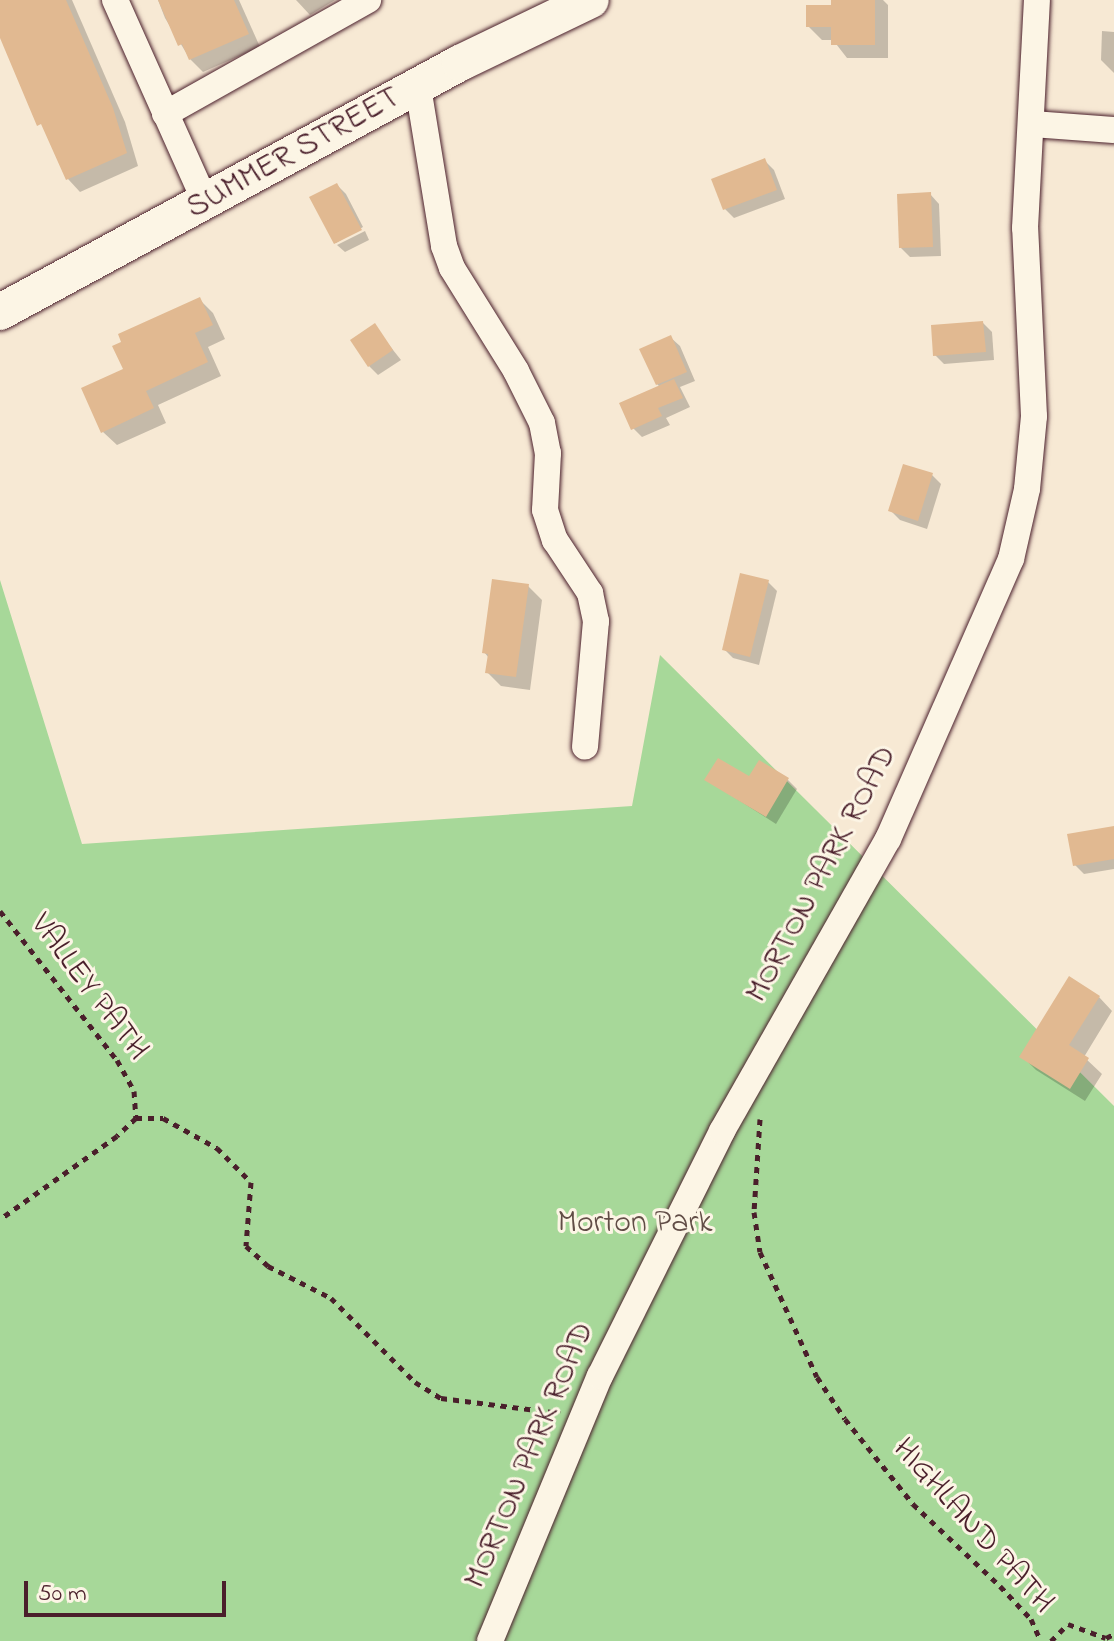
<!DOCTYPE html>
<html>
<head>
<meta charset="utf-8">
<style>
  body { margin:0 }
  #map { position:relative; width:1114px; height:1641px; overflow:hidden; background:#f7e9d4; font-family:"Indie Flower",sans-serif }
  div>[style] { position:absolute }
  .green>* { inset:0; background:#a7d899 }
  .shadow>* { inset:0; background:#0003 }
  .building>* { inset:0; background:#e1b991 }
  .path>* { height:5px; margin-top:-2.5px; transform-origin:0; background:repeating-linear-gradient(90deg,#4a1f2b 0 6px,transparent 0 12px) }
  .roads { filter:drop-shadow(0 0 2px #4a1f2b) drop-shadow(0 0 2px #4a1f2b) }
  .street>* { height:26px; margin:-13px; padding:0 13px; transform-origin:13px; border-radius:13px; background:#fcf5e5 }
  .secondary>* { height:36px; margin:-18px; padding:0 18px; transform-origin:18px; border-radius:18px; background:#fcf5e5 }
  span { translate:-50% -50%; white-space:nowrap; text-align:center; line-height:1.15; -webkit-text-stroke:6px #fcf5e5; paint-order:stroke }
  .street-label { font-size:32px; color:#4a1f2b }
  .park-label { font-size:32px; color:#614d46 }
  .scale { position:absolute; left:24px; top:1581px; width:202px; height:36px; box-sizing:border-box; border:4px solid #4a1f2b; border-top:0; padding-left:10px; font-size:24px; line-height:28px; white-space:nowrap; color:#4a1f2b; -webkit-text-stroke:6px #fcf5e5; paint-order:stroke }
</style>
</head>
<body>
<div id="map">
  <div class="green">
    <div style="clip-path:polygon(0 580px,82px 844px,632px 806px,660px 655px,1114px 1106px,1114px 1641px,0 1641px)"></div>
  </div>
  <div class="shadow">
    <div style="clip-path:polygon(0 0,72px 0,125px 122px,138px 166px,80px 192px,68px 179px,0 33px)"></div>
    <div style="clip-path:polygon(158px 0,239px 0,260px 47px,203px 72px,190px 59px,165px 18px)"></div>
    <div style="clip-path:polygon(296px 0,335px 0,310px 15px)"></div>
    <div style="clip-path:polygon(833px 0,883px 0,888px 5px,888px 58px,847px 58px,833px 40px,822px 40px,808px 26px,833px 7px)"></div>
    <div style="clip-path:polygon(1102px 31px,1114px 32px,1114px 73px,1101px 60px)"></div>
    <div style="clip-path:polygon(765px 161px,774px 170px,785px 199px,734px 218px,725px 209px)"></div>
    <div style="clip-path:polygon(337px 185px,346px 194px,363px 227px,336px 243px,312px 198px)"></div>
    <div style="clip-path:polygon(930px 194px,939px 204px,941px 256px,910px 257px,901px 248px)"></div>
    <div style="clip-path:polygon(365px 231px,369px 240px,345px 252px,337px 245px)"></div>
    <div style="clip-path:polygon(199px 299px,213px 313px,225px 339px,208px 347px,221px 376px,158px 405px,166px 423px,117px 445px,103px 432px,125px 370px,124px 343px)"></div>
    <div style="clip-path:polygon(983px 323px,992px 332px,994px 360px,944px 364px,935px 355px)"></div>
    <div style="clip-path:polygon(374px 326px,401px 360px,378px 375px,369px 366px)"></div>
    <div style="clip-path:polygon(670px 337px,680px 346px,695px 381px,680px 387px,690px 407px,666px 418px,670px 425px,642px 437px,633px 428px,660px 387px,657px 384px)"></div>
    <div style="clip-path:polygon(932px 475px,941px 484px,927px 529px,900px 520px,891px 511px)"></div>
    <div style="clip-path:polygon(768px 582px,777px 591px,759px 665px,733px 658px,724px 649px)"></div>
    <div style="clip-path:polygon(528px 586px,542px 600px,530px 690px,501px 686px,487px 672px,489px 658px,484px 652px)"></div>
    <div style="clip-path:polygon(750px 779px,788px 780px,797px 789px,776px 824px,707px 780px)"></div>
    <div style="clip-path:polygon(1114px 828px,1114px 869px,1084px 874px,1075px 865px)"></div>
    <div style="clip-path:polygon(1099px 997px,1112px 1011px,1084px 1057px,1102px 1074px,1085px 1101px,1036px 1070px,1022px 1056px)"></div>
  </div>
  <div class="building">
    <div style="clip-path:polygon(0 0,66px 0,113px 108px,127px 153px,66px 180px,41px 124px,37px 126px,0 38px)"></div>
    <div style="clip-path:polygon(158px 0,234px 0,249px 34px,189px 60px,182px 44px,178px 46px)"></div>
    <div style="clip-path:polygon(831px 0,875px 0,875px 45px,831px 45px,831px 27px,806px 27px,806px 5px,831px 5px)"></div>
    <div style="clip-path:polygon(765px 158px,777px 190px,723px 210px,711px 179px)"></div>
    <div style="clip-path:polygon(337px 183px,362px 230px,334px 244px,309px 197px)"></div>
    <div style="clip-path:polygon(931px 192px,933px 247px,899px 248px,897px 194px)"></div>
    <div style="clip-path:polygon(200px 297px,213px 325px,195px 333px,208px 362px,146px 391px,154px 408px,101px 433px,81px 388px,123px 369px,112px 346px,121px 342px,118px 334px)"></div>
    <div style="clip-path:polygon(983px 321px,986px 352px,933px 356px,931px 325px)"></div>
    <div style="clip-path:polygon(375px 323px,393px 350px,368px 367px,350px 340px)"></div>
    <div style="clip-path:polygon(671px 335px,687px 372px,656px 385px,639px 349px)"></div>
    <div style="clip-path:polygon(674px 379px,683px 398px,658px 408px,662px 416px,631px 430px,619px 403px)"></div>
    <div style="clip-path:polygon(903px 464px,933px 473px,918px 521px,888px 511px)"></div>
    <div style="clip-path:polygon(740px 573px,769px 580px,750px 657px,722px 650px)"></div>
    <div style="clip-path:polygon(492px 579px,529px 584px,516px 677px,485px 673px,488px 654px,482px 653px)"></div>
    <div style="clip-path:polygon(718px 758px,749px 776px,759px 760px,789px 778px,766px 817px,704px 780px)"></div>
    <div style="clip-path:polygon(1114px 826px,1114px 859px,1073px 866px,1067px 834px)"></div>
    <div style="clip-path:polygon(1069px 976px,1100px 996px,1069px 1045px,1089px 1058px,1070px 1089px,1019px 1057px)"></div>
  </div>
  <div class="path">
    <div style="left:0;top:911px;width:189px;rotate:51.9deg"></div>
    <div style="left:117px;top:1060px;width:35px;rotate:61deg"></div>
    <div style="left:134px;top:1091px;width:27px;rotate:86deg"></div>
    <div style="left:136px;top:1118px;width:26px;rotate:137deg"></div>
    <div style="left:117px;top:1136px;width:143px;rotate:144.6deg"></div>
    <div style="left:136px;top:1118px;width:27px"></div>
    <div style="left:163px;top:1118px;width:62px;rotate:29.1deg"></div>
    <div style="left:217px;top:1148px;width:48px;rotate:45deg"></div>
    <div style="left:251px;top:1182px;width:64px;rotate:94.5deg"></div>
    <div style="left:246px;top:1246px;width:30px;rotate:42deg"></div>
    <div style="left:268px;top:1266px;width:71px;rotate:26.9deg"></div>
    <div style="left:331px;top:1298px;width:119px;rotate:45deg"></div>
    <div style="left:415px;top:1382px;width:31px;rotate:32deg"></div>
    <div style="left:441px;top:1398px;width:120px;rotate:7.2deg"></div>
    <div style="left:760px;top:1119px;width:93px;rotate:93.7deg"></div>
    <div style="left:754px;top:1212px;width:40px;rotate:81.5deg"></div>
    <div style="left:760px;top:1252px;width:137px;rotate:65.5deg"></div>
    <div style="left:817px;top:1377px;width:50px;rotate:56.3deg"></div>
    <div style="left:845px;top:1419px;width:109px;rotate:51.3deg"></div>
    <div style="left:913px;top:1504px;width:120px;rotate:43.3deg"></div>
    <div style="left:1000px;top:1586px;width:45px;rotate:46.8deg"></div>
    <div style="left:1031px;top:1619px;width:24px;rotate:66deg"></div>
    <div style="left:1051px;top:1641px;width:24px;rotate:-45deg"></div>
    <div style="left:1068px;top:1624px;width:40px;rotate:20.2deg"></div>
    <div style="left:1106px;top:1638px;width:9px;rotate:-27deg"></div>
  </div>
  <div class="roads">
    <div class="street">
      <div style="left:115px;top:0;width:222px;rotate:65.9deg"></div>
      <div style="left:418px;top:87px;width:161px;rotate:80.7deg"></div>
      <div style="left:444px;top:246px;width:23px;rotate:70deg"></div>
      <div style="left:452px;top:268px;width:121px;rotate:58.1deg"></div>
      <div style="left:516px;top:371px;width:58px;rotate:63.4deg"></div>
      <div style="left:542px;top:423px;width:31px;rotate:79deg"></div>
      <div style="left:548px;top:453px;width:57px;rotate:93deg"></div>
      <div style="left:545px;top:510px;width:32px;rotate:72deg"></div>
      <div style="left:555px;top:540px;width:64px;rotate:56.6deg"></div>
      <div style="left:590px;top:593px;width:29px;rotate:78deg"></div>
      <div style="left:596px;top:621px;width:126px;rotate:95deg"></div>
      <div style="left:165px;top:114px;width:233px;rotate:-29.3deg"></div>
      <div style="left:1032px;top:124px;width:82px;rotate:4.2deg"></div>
      <div style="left:490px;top:1641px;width:287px;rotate:-67.5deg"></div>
      <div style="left:600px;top:1376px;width:274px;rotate:-63.5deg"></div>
      <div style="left:722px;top:1131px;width:336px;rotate:-60.4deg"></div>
      <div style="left:888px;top:839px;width:306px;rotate:-66.3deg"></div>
      <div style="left:1011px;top:559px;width:72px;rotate:-77.1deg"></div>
      <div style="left:1027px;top:489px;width:73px;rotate:-84.5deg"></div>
      <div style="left:1034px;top:416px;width:188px;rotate:-92.7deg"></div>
      <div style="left:1025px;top:228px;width:228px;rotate:-87deg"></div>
    </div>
    <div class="secondary">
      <div style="left:0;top:312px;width:523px;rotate:-28.43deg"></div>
      <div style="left:460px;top:63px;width:145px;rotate:-25.7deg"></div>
    </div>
  </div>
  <div class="street-label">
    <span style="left:294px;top:154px;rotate:-29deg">SUMMER STREET</span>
    <span style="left:823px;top:875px;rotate:-62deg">MORTON PARK ROAD</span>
    <span style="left:88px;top:988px;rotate:53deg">VALLEY PATH</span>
    <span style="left:531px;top:1456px;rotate:-67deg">MORTON PARK ROAD</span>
    <span style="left:972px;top:1527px;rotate:48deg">HIGHLAND PATH</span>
  </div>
  <div class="park-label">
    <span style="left:635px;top:1224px">Morton Park</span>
  </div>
  <div class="scale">50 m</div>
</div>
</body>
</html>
